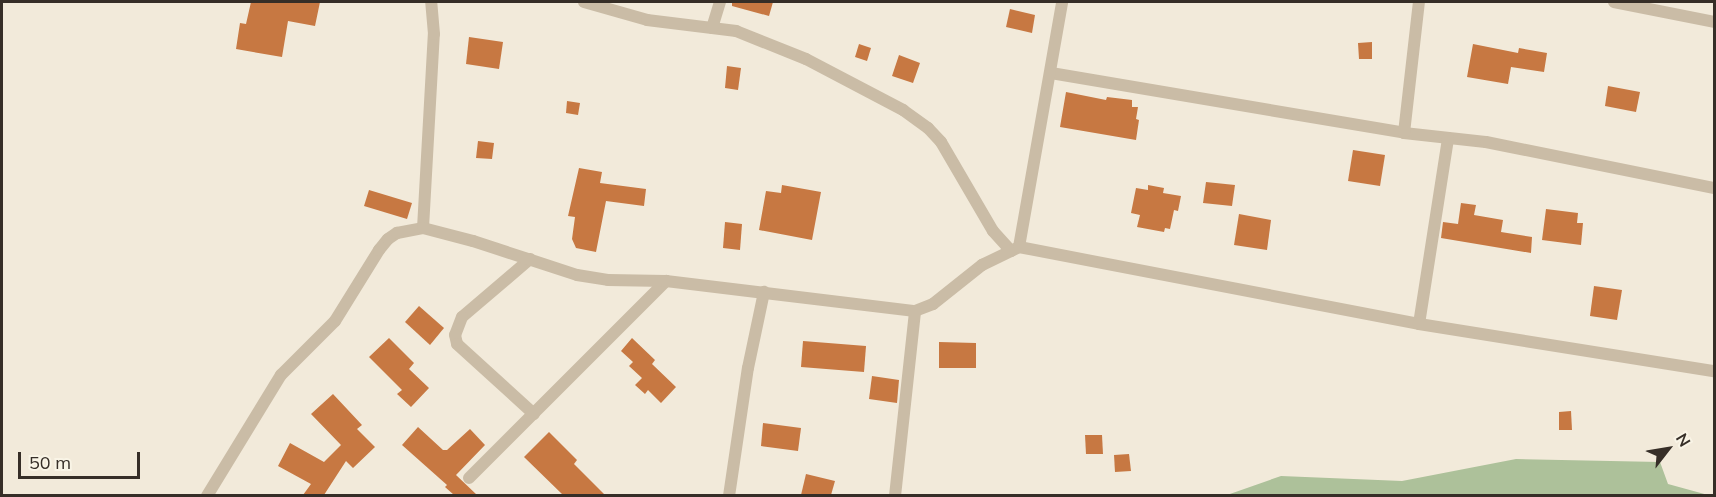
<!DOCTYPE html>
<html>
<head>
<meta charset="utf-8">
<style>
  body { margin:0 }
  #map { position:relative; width:1716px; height:497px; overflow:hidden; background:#f2eada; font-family:Mulish,sans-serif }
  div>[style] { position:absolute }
  .green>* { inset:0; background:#adc19a }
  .building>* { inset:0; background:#c77842 }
  .street>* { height:12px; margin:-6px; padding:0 6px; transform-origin:6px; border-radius:6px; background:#cabca6 }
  span { translate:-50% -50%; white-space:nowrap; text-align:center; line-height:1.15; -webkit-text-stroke:5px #f9f4e6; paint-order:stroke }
  .frame { position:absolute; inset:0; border:3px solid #362e27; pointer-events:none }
  .north { position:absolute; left:1638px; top:419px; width:60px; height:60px; -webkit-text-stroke:4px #f9f4e6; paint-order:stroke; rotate:59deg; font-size:16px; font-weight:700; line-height:24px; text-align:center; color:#362e27 }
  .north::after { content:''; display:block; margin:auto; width:21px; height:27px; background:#362e27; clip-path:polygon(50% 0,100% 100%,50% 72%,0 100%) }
  .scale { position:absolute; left:18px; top:452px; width:122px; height:27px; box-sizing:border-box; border:3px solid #362e27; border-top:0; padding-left:8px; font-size:18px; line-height:21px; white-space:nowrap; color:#362e27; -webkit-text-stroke:4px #f9f4e6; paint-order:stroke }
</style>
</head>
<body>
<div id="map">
  <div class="green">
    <div style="clip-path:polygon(1516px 459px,1660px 462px,1668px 484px,1708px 495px,1227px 495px,1281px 476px,1402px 481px)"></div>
  </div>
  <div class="building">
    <div style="clip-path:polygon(251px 2px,320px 2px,315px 26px,288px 21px,282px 57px,236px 49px,240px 23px,246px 24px)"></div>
    <div style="clip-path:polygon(732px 2px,773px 2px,769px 16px,732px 6px)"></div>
    <div style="clip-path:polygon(1010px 9px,1035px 15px,1032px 33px,1006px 27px)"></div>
    <div style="clip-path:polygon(469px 37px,503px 42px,499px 69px,466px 64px)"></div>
    <div style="clip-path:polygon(1372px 42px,1372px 59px,1359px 59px,1358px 43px)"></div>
    <div style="clip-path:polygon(859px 44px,871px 48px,867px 61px,855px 57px)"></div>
    <div style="clip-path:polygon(1473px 44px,1518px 53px,1519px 48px,1547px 53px,1544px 72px,1511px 67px,1508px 84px,1467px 77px)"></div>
    <div style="clip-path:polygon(899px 55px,920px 63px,913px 83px,892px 76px)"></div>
    <div style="clip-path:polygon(727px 66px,741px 68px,738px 90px,725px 88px)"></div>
    <div style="clip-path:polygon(1608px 86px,1640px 92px,1636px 112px,1605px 106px)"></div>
    <div style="clip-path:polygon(1066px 92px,1106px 100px,1107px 97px,1132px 100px,1132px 107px,1138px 107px,1136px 119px,1139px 120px,1136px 140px,1060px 127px)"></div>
    <div style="clip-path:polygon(567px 101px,580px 103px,578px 115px,566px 113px)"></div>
    <div style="clip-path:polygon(478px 141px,494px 143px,492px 159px,476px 158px)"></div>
    <div style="clip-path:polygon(1353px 150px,1385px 155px,1380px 186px,1348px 181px)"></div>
    <div style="clip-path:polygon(579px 168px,602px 172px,600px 183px,646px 189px,644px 206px,606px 201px,596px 252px,576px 248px,572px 239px,575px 217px,568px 216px)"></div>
    <div style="clip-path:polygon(1206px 182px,1235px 185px,1232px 206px,1203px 203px)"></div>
    <div style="clip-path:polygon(782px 185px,821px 192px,812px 240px,759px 230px,766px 191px,781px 193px)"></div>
    <div style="clip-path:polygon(1148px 185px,1164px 188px,1163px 193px,1181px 196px,1178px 211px,1174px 210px,1170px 229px,1165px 228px,1164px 232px,1137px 227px,1140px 215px,1131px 213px,1136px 188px,1148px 190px)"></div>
    <div style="clip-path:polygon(369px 190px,412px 203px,407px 219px,364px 206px)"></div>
    <div style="clip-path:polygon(1461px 203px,1476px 205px,1474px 215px,1503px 220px,1501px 232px,1532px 237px,1531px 253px,1441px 238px,1443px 222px,1458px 224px)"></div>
    <div style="clip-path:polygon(1546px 209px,1578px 213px,1577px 223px,1583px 223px,1581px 245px,1542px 240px)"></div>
    <div style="clip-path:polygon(1239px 214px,1271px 220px,1267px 250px,1234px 245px)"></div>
    <div style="clip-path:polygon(725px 222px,742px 224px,740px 250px,723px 248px)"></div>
    <div style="clip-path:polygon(1594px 286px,1622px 290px,1617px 320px,1590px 316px)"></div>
    <div style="clip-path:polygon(419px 306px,444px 328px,430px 345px,405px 322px)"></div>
    <div style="clip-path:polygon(389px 338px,414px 363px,409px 369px,429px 388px,411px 407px,397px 394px,402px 390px,369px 357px)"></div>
    <div style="clip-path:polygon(632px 338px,655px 360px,652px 364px,676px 387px,661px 403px,648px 390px,645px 394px,635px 385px,642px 378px,629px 366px,633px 362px,621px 351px)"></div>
    <div style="clip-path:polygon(803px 341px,866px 346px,864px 372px,801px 367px)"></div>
    <div style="clip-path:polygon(939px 342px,976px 343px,976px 368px,939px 368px)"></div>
    <div style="clip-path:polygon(872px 376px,899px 380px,897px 403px,869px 399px)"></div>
    <div style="clip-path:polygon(333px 394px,362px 425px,357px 429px,375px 447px,353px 468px,346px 461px,324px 495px,303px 495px,311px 484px,278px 466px,290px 443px,324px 462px,341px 445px,311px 414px)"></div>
    <div style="clip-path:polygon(1571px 411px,1572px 430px,1559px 430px,1559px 412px)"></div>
    <div style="clip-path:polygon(763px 423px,801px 428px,798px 451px,761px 446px)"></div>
    <div style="clip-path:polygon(418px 427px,443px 450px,447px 450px,470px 429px,485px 445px,456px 475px,477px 495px,454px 495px,445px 487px,447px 485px,402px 445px)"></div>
    <div style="clip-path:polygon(549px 432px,577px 460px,574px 464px,605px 495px,563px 495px,524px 457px)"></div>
    <div style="clip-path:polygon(1085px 435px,1102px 435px,1103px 454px,1086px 454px)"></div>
    <div style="clip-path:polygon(1129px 454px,1131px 471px,1115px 472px,1114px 455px)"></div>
    <div style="clip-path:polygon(806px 474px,835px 481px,831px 495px,801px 495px)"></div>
  </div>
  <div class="street">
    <div style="left:584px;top:2px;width:66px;rotate:15.9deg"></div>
    <div style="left:647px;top:20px;width:90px;rotate:7deg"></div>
    <div style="left:736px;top:31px;width:75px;rotate:21.8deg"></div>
    <div style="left:806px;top:59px;width:110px;rotate:27.7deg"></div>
    <div style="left:903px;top:110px;width:31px;rotate:36deg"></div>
    <div style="left:928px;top:128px;width:19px;rotate:47deg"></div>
    <div style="left:941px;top:142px;width:103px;rotate:59.7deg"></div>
    <div style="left:993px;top:231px;width:27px;rotate:48deg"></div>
    <div style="left:1614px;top:2px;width:102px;rotate:11.3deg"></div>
    <div style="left:712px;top:28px;width:27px;rotate:-73deg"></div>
    <div style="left:1051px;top:73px;width:358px;rotate:9.6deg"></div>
    <div style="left:1404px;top:133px;width:82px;rotate:6.3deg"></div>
    <div style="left:1486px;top:142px;width:233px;rotate:11.4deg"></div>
    <div style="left:1404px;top:133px;width:132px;rotate:-83.5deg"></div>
    <div style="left:423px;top:228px;width:194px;rotate:-86.8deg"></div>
    <div style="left:434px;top:34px;width:32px;rotate:-95deg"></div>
    <div style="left:1019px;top:247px;width:249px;rotate:-80deg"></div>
    <div style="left:530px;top:259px;width:89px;rotate:139.5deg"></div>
    <div style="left:462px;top:317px;width:19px;rotate:111deg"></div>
    <div style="left:455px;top:335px;width:9px;rotate:77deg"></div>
    <div style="left:457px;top:344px;width:104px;rotate:42.3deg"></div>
    <div style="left:1419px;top:324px;width:188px;rotate:-81.1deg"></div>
    <div style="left:469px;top:478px;width:279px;rotate:-45deg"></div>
    <div style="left:207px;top:496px;width:142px;rotate:-58.6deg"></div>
    <div style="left:281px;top:375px;width:76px;rotate:-45deg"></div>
    <div style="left:335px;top:321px;width:84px;rotate:-58.2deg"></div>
    <div style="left:379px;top:250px;width:14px;rotate:-51deg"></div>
    <div style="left:388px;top:239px;width:11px;rotate:-34deg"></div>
    <div style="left:397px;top:233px;width:26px;rotate:-11deg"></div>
    <div style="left:423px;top:228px;width:52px;rotate:14.6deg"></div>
    <div style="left:473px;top:241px;width:109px;rotate:18.1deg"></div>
    <div style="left:577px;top:275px;width:31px;rotate:9deg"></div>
    <div style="left:608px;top:280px;width:58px;rotate:1deg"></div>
    <div style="left:666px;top:281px;width:251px;rotate:6.9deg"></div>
    <div style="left:915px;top:311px;width:19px;rotate:-21deg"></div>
    <div style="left:933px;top:304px;width:63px;rotate:-38.5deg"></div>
    <div style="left:982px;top:265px;width:41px;rotate:-25.9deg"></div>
    <div style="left:1019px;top:247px;width:407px;rotate:10.9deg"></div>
    <div style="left:1419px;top:324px;width:299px;rotate:9.1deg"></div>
    <div style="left:729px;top:496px;width:129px;rotate:-81.6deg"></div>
    <div style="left:748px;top:368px;width:78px;rotate:-78.1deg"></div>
    <div style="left:895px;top:496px;width:186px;rotate:-83.8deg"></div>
  </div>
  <div class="frame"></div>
  <div class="north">N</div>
  <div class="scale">50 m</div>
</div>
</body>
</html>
